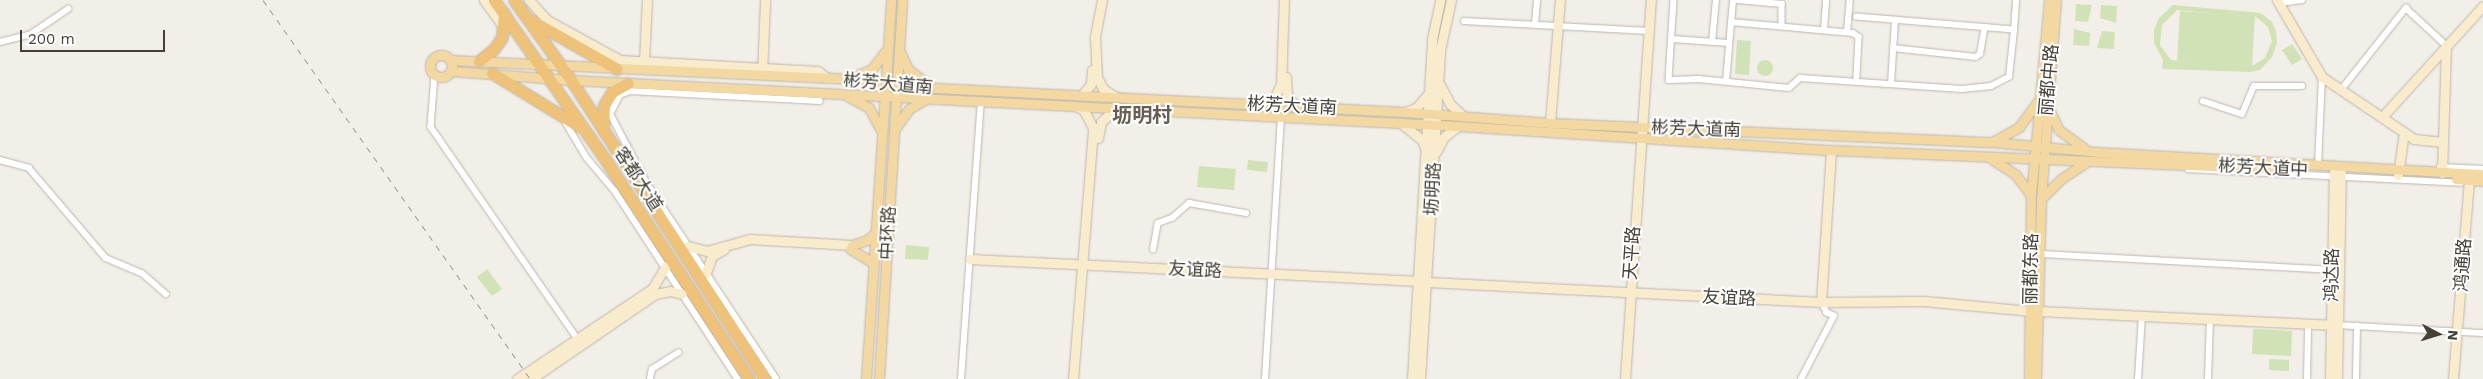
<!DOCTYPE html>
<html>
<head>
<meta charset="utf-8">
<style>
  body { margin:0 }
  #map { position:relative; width:2483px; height:379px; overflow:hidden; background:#f2efe9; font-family:"Work Sans","Noto Sans SC",sans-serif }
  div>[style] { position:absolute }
  .green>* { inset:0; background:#d0e2b6 }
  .round { border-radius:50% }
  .roads { filter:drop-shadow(0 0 1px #bdb6ac) drop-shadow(0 0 1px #bdb6ac) }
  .street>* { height:5.5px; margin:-2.75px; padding:0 2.75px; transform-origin:2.75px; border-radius:2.75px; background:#fff }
  .secondary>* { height:9px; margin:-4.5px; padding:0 4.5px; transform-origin:4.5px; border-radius:4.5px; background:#f8eccd }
  .primary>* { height:9px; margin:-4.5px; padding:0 4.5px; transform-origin:4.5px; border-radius:4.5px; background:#f3d8a1 }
  .primary>.ring { margin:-4.5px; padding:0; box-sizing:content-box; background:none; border:9px solid #f3d8a1; border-radius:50% }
  .highway>* { height:11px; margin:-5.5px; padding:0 5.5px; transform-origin:5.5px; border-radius:5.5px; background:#eec279 }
  .rail>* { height:1px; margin-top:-0.5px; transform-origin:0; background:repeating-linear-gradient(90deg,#979797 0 6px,transparent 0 12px) }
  span { translate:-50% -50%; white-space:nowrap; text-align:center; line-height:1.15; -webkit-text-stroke:4px #fff; paint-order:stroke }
  .street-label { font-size:18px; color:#454038 }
  .quarter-label { font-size:20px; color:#675d50; font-weight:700 }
  .north { position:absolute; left:2413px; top:309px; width:50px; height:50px; -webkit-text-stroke:4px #fff; paint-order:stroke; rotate:95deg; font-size:14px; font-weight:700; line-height:20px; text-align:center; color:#454038 }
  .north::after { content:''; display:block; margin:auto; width:18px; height:22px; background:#454038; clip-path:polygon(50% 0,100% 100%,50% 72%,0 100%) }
  .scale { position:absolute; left:20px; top:30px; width:145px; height:22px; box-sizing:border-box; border:2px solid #454038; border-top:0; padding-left:6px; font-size:15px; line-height:18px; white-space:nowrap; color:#454038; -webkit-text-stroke:4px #fff; paint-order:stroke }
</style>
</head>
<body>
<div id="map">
  <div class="green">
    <div style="clip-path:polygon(2076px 4px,2092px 5px,2088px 22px,2075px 21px)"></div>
    <div style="clip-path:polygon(2101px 5px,2117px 6px,2116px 23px,2100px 18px)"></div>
    <div style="clip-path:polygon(evenodd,2173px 5px,2261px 13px,2272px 22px,2276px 31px,2277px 43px,2272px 57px,2260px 70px,2250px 72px,2162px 69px,2163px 60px,2154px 43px,2154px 30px,2159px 18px,2173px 5px,2177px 10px,2220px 14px,2180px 11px,2177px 61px,2191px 62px,2171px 60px,2160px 45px,2162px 25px,2177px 10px,2173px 5px,2255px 16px,2268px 27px,2272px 41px,2265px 58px,2252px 66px,2255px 16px)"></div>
    <div style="clip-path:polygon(2074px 29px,2090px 33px,2089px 46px,2073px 45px)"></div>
    <div style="clip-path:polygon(2102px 31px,2115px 32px,2114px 49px,2097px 48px)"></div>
    <div style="clip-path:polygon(1737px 40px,1751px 41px,1749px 75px,1735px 74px)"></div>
    <div style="clip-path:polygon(2292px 44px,2302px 59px,2292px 65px,2282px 50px)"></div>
    <div class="round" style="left:1757px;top:60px;width:16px;height:16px"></div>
    <div style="clip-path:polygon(1248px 160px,1268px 162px,1267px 172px,1247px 170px)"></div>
    <div style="clip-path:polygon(1199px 166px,1236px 169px,1234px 190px,1197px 187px)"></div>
    <div style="clip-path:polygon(906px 245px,929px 247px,928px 260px,905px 259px)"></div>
    <div style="clip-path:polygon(487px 269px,502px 289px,492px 296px,477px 277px)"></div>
    <div style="clip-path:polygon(2253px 329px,2292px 331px,2291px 356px,2252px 354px)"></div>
    <div style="clip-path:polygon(2269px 359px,2289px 360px,2289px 371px,2269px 370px)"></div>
  </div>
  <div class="roads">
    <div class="street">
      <div style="left:1674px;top:0;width:80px;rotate:93.6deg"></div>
      <div style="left:1669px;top:80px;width:30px;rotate:-2deg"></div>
      <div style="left:1699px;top:79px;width:90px;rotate:5.7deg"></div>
      <div style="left:1789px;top:88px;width:15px;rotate:-42deg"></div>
      <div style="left:1800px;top:78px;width:162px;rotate:3.9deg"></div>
      <div style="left:1962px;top:89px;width:29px;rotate:-6deg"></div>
      <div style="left:1991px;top:86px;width:20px;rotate:-27deg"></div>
      <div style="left:2009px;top:77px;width:47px;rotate:-83.9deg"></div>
      <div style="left:2014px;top:30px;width:158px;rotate:-175.3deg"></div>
      <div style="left:1738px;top:0;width:44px;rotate:5.2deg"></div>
      <div style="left:1782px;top:4px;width:22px;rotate:90deg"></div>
      <div style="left:2279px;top:3px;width:23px;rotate:-7deg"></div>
      <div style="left:1464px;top:21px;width:185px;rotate:3.1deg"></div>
      <div style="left:1731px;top:22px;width:122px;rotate:5.2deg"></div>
      <div style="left:1853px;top:33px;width:7px;rotate:34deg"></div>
      <div style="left:1859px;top:37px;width:40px;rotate:92.9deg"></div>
      <div style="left:1535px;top:24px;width:24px;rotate:-85deg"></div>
      <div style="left:1824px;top:30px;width:30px;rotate:-86deg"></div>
      <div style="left:2014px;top:30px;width:29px;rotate:-86deg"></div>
      <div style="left:1847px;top:32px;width:32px;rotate:-85deg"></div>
      <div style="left:1672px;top:39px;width:57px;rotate:4deg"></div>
      <div style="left:0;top:42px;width:32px;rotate:-14deg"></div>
      <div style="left:31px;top:34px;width:45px;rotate:-34deg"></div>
      <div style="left:1712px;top:42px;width:42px;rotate:-84.6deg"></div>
      <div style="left:1893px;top:48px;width:83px;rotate:6.2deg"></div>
      <div style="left:1976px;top:57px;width:5px;rotate:-37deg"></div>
      <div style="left:1980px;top:54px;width:27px;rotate:-80deg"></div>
      <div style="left:435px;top:75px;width:52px;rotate:94.4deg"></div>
      <div style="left:431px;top:127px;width:258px;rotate:55.3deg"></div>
      <div style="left:1726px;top:82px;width:82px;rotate:-85.1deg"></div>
      <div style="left:1891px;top:84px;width:64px;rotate:-86.4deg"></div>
      <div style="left:2341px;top:90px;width:105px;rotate:-51.6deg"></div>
      <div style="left:2406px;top:8px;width:54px;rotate:42.8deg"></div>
      <div style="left:2203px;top:101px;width:41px;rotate:18.4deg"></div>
      <div style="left:2242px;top:114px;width:30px;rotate:-67deg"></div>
      <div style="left:2254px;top:86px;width:48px"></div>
      <div style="left:565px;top:121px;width:43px;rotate:59.3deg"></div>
      <div style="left:587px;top:158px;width:43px;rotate:49.7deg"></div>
      <div style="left:615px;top:191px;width:225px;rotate:56.8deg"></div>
      <div style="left:0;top:160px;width:30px;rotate:15deg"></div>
      <div style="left:29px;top:168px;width:118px;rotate:49.5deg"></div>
      <div style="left:106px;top:258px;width:39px;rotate:23deg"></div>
      <div style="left:142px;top:273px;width:32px;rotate:41deg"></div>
      <div style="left:2318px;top:165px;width:88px;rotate:-87.4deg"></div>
      <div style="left:2440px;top:167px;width:43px;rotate:2.7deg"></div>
      <div style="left:2188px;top:169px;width:273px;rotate:2.9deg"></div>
      <div style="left:1153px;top:250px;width:27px;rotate:-80deg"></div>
      <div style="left:1158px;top:223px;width:15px;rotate:-20deg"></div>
      <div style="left:1172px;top:218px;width:23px;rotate:-41deg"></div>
      <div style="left:1189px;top:203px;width:58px;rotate:10deg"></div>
      <div style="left:2040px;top:254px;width:292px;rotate:3.1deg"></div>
      <div style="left:2335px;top:325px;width:148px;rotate:3.1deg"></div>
      <div style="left:650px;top:379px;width:10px;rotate:-79deg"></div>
      <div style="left:652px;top:369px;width:31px;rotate:-32deg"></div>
      <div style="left:776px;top:379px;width:234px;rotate:-123.5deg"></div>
      <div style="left:647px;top:184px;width:79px;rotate:-117.9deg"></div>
      <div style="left:610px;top:114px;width:21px;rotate:-62deg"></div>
      <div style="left:620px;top:95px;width:11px;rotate:-22deg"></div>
      <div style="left:630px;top:91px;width:190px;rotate:3deg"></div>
      <div style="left:961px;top:379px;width:279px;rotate:-85.9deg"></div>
      <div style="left:1265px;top:379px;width:261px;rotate:-86.5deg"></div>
      <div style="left:1801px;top:379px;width:71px;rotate:-62.4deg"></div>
      <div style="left:1834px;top:316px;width:8px;rotate:-157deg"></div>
      <div style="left:1827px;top:313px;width:13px;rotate:-119deg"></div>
      <div style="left:2138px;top:379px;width:63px;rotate:-86.4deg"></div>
      <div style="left:2208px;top:379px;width:60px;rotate:-88.1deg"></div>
      <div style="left:2307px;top:379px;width:49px;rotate:-88.8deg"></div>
      <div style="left:2356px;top:379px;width:53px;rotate:-88.9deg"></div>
    </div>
    <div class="secondary">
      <div style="left:484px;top:0;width:34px;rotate:54deg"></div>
      <div style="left:529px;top:0;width:27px;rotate:48deg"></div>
      <div style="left:547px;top:20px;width:83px;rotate:28.7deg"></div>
      <div style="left:620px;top:60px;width:198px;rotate:3.2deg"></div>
      <div style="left:818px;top:71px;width:11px;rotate:38deg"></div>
      <div style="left:1102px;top:0;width:38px;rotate:101deg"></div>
      <div style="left:1095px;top:37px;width:40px;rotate:87.1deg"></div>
      <div style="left:1097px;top:77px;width:13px;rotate:63deg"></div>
      <div style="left:1103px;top:89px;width:13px;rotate:32deg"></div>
      <div style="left:2277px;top:0;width:89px;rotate:59.7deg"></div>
      <div style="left:2322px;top:77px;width:111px;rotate:34deg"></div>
      <div style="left:2414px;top:139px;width:29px;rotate:6deg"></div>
      <div style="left:644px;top:61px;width:61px;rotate:-87.2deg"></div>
      <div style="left:762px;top:73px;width:73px;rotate:-87.6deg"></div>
      <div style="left:1286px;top:77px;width:19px;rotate:87deg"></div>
      <div style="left:1287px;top:96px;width:13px;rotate:48deg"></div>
      <div style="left:1440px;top:85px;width:21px;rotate:62deg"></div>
      <div style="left:1450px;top:104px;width:18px;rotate:43deg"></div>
      <div style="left:1082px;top:95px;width:14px;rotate:-51deg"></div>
      <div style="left:1091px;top:84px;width:14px;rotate:-86deg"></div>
      <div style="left:1266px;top:105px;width:8px;rotate:-30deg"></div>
      <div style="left:1273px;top:101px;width:19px;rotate:-65deg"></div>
      <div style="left:1281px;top:84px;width:84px;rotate:-88deg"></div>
      <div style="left:1405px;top:112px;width:12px;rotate:-20deg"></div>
      <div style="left:1416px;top:108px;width:21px;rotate:-49deg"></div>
      <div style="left:2382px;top:117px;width:150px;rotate:-47.7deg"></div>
      <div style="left:1401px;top:123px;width:27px;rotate:39deg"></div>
      <div style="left:1422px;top:140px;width:11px;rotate:68deg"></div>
      <div style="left:1550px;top:123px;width:123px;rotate:-85.4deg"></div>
      <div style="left:1098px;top:138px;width:16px;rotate:-79deg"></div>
      <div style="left:1101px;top:122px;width:21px;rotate:-43deg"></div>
      <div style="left:1436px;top:152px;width:17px;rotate:-62deg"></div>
      <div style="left:1444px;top:137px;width:18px;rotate:-38deg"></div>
      <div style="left:2442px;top:173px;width:128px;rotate:-88.2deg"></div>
      <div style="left:2398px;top:175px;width:43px;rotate:-82.1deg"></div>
      <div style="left:688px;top:246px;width:20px;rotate:15deg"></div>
      <div style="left:707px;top:251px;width:45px;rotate:-15.6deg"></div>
      <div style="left:750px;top:239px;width:102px;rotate:3.4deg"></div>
      <div style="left:970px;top:259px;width:450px;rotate:2.8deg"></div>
      <div style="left:706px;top:273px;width:18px;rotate:-71deg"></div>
      <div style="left:712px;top:256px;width:14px;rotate:-30deg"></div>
      <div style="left:1428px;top:282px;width:394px;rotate:2.9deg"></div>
      <div style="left:1821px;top:302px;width:102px;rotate:-0.6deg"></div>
      <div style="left:1923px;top:301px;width:107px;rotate:5.3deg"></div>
      <div style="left:1821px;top:302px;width:152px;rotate:-86.2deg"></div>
      <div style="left:2038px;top:311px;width:293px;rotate:2.7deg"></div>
      <div style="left:517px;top:379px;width:162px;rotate:-33.7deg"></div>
      <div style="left:652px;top:289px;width:26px;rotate:-59deg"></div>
      <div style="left:531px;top:379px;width:150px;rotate:-34.4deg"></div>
      <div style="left:655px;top:294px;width:15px;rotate:-11deg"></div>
      <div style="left:670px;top:291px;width:12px;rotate:14deg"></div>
      <div style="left:1073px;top:379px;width:252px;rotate:-85.4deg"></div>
      <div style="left:1093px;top:128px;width:20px;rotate:-117deg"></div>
      <div style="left:1084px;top:110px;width:10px;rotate:-156deg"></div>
      <div style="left:1412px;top:379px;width:341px;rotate:-86.6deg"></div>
      <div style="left:1432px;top:39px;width:40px;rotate:-78deg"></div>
      <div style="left:1420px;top:379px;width:330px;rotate:-86.5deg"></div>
      <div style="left:1440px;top:50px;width:51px;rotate:-77.6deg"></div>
      <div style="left:1625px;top:379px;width:380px;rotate:-86.1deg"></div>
      <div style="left:2330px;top:379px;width:208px;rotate:-88.9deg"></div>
      <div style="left:2337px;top:379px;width:207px;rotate:-88.9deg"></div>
      <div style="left:2453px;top:379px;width:200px;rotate:-85.4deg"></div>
    </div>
    <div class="primary">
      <div style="left:900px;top:52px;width:19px;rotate:65deg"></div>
      <div style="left:908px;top:69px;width:31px;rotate:38deg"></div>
      <div class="ring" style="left:430px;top:55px;width:13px;height:13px"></div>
      <div style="left:450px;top:60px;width:399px;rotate:2.7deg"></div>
      <div style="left:849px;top:79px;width:49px;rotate:8.3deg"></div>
      <div style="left:897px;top:86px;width:509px;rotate:2.93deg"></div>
      <div style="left:1405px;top:112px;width:145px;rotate:4.3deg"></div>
      <div style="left:1550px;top:123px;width:442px;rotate:2.5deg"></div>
      <div style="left:1992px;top:142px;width:105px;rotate:5.4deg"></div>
      <div style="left:2097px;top:152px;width:387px;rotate:3.3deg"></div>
      <div style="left:451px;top:71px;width:120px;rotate:4.3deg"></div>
      <div style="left:571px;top:80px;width:888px;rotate:2.97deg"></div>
      <div style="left:1458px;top:126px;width:374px;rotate:3.7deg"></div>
      <div style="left:1831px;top:150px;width:447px;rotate:2.4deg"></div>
      <div style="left:851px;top:78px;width:23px;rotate:-23deg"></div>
      <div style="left:872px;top:69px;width:21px;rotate:-53deg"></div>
      <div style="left:844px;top:94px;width:29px;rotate:29deg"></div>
      <div style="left:869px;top:108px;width:24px;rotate:62deg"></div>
      <div style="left:2049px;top:109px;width:23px;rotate:65deg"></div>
      <div style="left:2059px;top:130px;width:31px;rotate:36deg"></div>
      <div style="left:894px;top:130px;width:26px;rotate:-54deg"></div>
      <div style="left:909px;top:109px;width:21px;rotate:-31deg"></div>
      <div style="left:1994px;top:141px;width:29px;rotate:-29deg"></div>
      <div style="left:2019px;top:127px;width:29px;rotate:-54deg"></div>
      <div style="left:1990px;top:158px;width:30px;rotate:33deg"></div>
      <div style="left:2015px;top:174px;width:26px;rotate:53deg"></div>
      <div style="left:2456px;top:179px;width:27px;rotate:4deg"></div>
      <div style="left:2041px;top:199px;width:28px;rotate:-45deg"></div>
      <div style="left:2061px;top:179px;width:30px;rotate:-34deg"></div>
      <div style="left:852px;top:245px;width:16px;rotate:-18deg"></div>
      <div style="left:867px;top:240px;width:11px;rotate:-41deg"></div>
      <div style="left:850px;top:249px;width:27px;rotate:31deg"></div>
      <div style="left:866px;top:379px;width:380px;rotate:-86.2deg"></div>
      <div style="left:879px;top:379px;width:380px;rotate:-86.5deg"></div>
      <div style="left:2029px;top:379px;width:184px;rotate:-89.4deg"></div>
      <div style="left:2031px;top:195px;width:196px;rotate:-84.7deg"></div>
      <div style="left:2036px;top:379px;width:180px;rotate:-88.4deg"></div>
      <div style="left:2041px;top:199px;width:200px;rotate:-85.7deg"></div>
    </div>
    <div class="highway">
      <div style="left:494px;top:0;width:190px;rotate:55.1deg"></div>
      <div style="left:603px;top:156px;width:267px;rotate:56.8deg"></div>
      <div style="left:514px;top:0;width:98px;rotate:54.5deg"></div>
      <div style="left:571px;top:80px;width:356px;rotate:57deg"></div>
      <div style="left:529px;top:19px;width:101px;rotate:29.6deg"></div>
      <div style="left:479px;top:61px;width:19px;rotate:-39deg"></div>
      <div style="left:494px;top:49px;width:14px;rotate:-56deg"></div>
      <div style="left:502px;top:37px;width:24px;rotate:-85deg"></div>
      <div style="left:492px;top:73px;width:101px;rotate:31.6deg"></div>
      <div style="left:603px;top:130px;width:25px;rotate:-88deg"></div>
      <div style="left:604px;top:105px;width:15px;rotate:-58deg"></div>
      <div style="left:612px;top:92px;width:18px;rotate:-29deg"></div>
    </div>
  </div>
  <div class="rail">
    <div style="left:263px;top:0;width:464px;rotate:54.8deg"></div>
  </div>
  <div class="street-label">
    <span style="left:2049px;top:80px;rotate:-85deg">丽都中路</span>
    <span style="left:888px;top:84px;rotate:5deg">彬芳大道南</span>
    <span style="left:1292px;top:106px;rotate:3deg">彬芳大道南</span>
    <span style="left:1696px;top:129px;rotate:2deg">彬芳大道南</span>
    <span style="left:2263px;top:168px;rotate:3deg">彬芳大道中</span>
    <span style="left:638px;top:179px;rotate:57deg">客都大道</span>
    <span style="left:1433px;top:189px;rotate:-87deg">坜明路</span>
    <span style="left:888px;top:233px;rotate:-87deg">中环路</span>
    <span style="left:1632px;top:253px;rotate:-86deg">天平路</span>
    <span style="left:2463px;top:265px;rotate:-86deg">鸿通路</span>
    <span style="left:2031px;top:269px;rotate:-89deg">丽都东路</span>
    <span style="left:1195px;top:270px;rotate:3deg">友谊路</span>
    <span style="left:2332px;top:275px;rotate:-89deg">鸿达路</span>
    <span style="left:1729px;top:298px;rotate:3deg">友谊路</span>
  </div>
  <div class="quarter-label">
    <span style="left:1142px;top:115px">坜明村</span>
  </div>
  <div class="north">N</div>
  <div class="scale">200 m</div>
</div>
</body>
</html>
